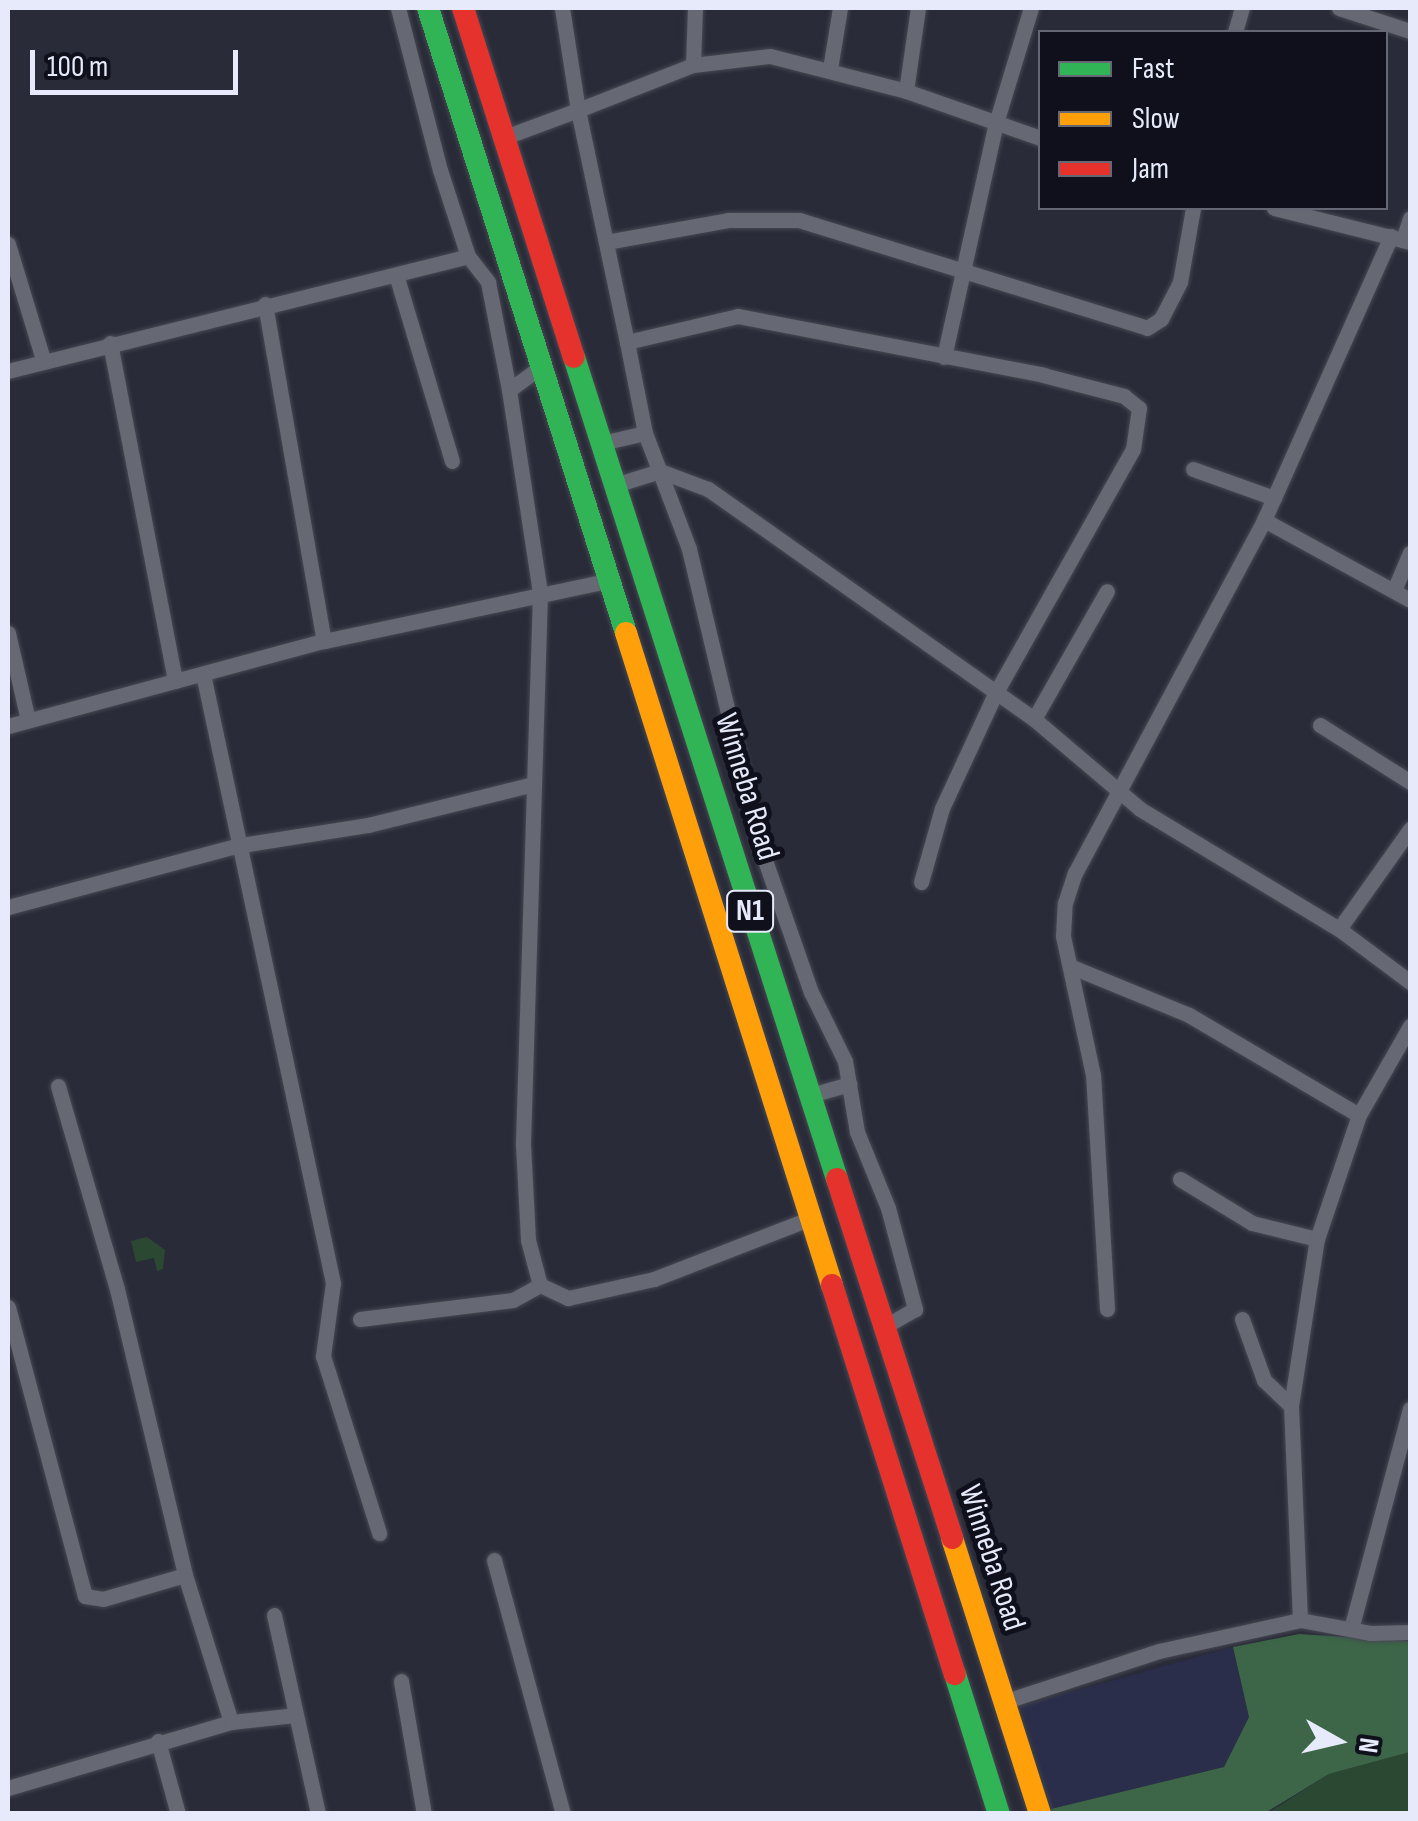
<!DOCTYPE html>
<html>
<head>
<meta charset="utf-8">
<style>
  body { margin:0 }
  #map { position:relative; width:1418px; height:1821px; overflow:hidden; background:#292b38; font-family:"Sofia Sans Condensed",sans-serif }
  div>[style] { position:absolute }
  .built>* { inset:0; background:#2b2e4a }
  .green>* { inset:0; background:#2a4832 }
  .forest>* { inset:0; background:#3c6647 }
  .roads { filter:drop-shadow(0 0 2px #464853) drop-shadow(0 0 2px #464853) }
  .street>* { height:15px; margin:-7.5px; padding:0 7.5px; transform-origin:7.5px; border-radius:7.5px; background:#666873 }
  .fast>* { height:22px; margin:-11px; padding:0 11px; transform-origin:11px; border-radius:11px; background:#30b455 }
  .slow>* { height:22px; margin:-11px; padding:0 11px; transform-origin:11px; border-radius:11px; background:#ff9f0a }
  .jam>* { height:22px; margin:-11px; padding:0 11px; transform-origin:11px; border-radius:11px; background:#e5322d }
  span { translate:-50% -50%; white-space:nowrap; text-align:center; line-height:1.15; -webkit-text-stroke:10px #0f101b; paint-order:stroke }
  .shield-label span { padding:2px 8px; background:#0f101b; border:2px solid; border-radius:8px; -webkit-text-stroke-width:0 }
  .shield-label { font-size:30px; color:#e6eafa; font-weight:700 }
  .street-label { font-size:32px; color:#e6eafa }
  .frame { position:absolute; inset:0; border:10px solid #e6eafa; pointer-events:none }
  .legend { position:absolute; left:1038px; top:30px; width:350px; height:180px; box-sizing:border-box; background:#0f101b; border:2px solid #656774; margin:0; padding:12px 18px; list-style:none; font-size:30px; color:#e6eafa }
  .legend li { display:flex; align-items:center; gap:20px; height:50px }
  .legend b { width:50px; border:2px solid #656774 }
  .north { position:absolute; left:1288px; top:1691px; width:100px; height:100px; -webkit-text-stroke:8px #0f101b; paint-order:stroke; rotate:98deg; font-size:28px; font-weight:700; line-height:40px; text-align:center; color:#e6eafa }
  .north::after { content:''; display:block; margin:auto; width:35px; height:45px; background:#e6eafa; clip-path:polygon(50% 0,100% 100%,50% 72%,0 100%) }
  .scale { position:absolute; left:30px; top:50px; width:208px; height:45px; box-sizing:border-box; border:5px solid #e6eafa; border-top:0; padding-left:12px; font-size:30px; line-height:35px; white-space:nowrap; color:#e6eafa; -webkit-text-stroke:8px #0f101b; paint-order:stroke }
</style>
</head>
<body>
<div id="map">
  <div class="built">
    <div style="clip-path:polygon(1233px 1647px,1249px 1717px,1224px 1767px,1051px 1809px,1021px 1706px)"></div>
  </div>
  <div class="green">
    <div style="clip-path:polygon(147px 1237px,165px 1250px,163px 1269px,157px 1271px,154px 1258px,136px 1262px,131px 1241px)"></div>
    <div style="clip-path:polygon(1410px 1752px,1410px 1813px,1266px 1814px,1329px 1774px)"></div>
  </div>
  <div class="forest">
    <div style="clip-path:polygon(1299px 1634px,1410px 1641px,1410px 1752px,1329px 1774px,1265px 1813px,1052px 1814px,1051px 1809px,1224px 1767px,1249px 1717px,1233px 1647px)"></div>
  </div>
  <div class="roads">
    <div class="street">
      <div style="left:398px;top:8px;width:167px;rotate:75.5deg"></div>
      <div style="left:440px;top:170px;width:90px;rotate:72deg"></div>
      <div style="left:468px;top:256px;width:33px;rotate:52deg"></div>
      <div style="left:488px;top:282px;width:110px;rotate:79deg"></div>
      <div style="left:509px;top:390px;width:41px;rotate:-36deg"></div>
      <div style="left:562px;top:8px;width:103px;rotate:81.1deg"></div>
      <div style="left:578px;top:110px;width:123px;rotate:-21.4deg"></div>
      <div style="left:693px;top:65px;width:78px;rotate:-6.7deg"></div>
      <div style="left:770px;top:56px;width:140px;rotate:14.4deg"></div>
      <div style="left:906px;top:91px;width:142px;rotate:19.3deg"></div>
      <div style="left:1339px;top:8px;width:75px;rotate:17.9deg"></div>
      <div style="left:1235px;top:32px;width:25px;rotate:-74deg"></div>
      <div style="left:693px;top:65px;width:57px;rotate:-88deg"></div>
      <div style="left:830px;top:69px;width:62px;rotate:-80.7deg"></div>
      <div style="left:906px;top:91px;width:84px;rotate:-81.8deg"></div>
      <div style="left:505px;top:137px;width:78px;rotate:-20.3deg"></div>
      <div style="left:578px;top:110px;width:237px;rotate:78.1deg"></div>
      <div style="left:1274px;top:208px;width:140px;rotate:14deg"></div>
      <div style="left:1403px;top:240px;width:23px;rotate:-72deg"></div>
      <div style="left:606px;top:242px;width:124px;rotate:-10.2deg"></div>
      <div style="left:728px;top:220px;width:71px"></div>
      <div style="left:799px;top:220px;width:364px;rotate:17.2deg"></div>
      <div style="left:1147px;top:328px;width:17px;rotate:-33deg"></div>
      <div style="left:1161px;top:319px;width:42px;rotate:-62.8deg"></div>
      <div style="left:1180px;top:282px;width:75px;rotate:-80deg"></div>
      <div style="left:8px;top:244px;width:120px;rotate:73.1deg"></div>
      <div style="left:397px;top:278px;width:191px;rotate:73.3deg"></div>
      <div style="left:265px;top:304px;width:342px;rotate:80.1deg"></div>
      <div style="left:110px;top:343px;width:344px;rotate:79.1deg"></div>
      <div style="left:944px;top:357px;width:240px;rotate:-77.5deg"></div>
      <div style="left:996px;top:123px;width:120px;rotate:-73.1deg"></div>
      <div style="left:8px;top:371px;width:474px;rotate:-14deg"></div>
      <div style="left:509px;top:390px;width:205px;rotate:81.3deg"></div>
      <div style="left:540px;top:593px;width:551px;rotate:91.77deg"></div>
      <div style="left:523px;top:1144px;width:96px;rotate:87deg"></div>
      <div style="left:528px;top:1240px;width:47px;rotate:75.1deg"></div>
      <div style="left:540px;top:1285px;width:31px;rotate:25deg"></div>
      <div style="left:568px;top:1298px;width:88px;rotate:-12.5deg"></div>
      <div style="left:654px;top:1279px;width:168px;rotate:-21.2deg"></div>
      <div style="left:645px;top:433px;width:124px;rotate:69.2deg"></div>
      <div style="left:689px;top:549px;width:302px;rotate:76.6deg"></div>
      <div style="left:759px;top:843px;width:158px;rotate:70.8deg"></div>
      <div style="left:811px;top:992px;width:77px;rotate:63.8deg"></div>
      <div style="left:845px;top:1061px;width:72px;rotate:80.4deg"></div>
      <div style="left:857px;top:1132px;width:82px;rotate:67.8deg"></div>
      <div style="left:888px;top:1208px;width:105px;rotate:75deg"></div>
      <div style="left:915px;top:1309px;width:34px;rotate:150deg"></div>
      <div style="left:606px;top:442px;width:40px;rotate:-13deg"></div>
      <div style="left:645px;top:433px;width:93px;rotate:-101.2deg"></div>
      <div style="left:627px;top:342px;width:114px;rotate:-13.2deg"></div>
      <div style="left:738px;top:316px;width:311px;rotate:10.9deg"></div>
      <div style="left:1043px;top:375px;width:84px;rotate:14.5deg"></div>
      <div style="left:1124px;top:396px;width:19px;rotate:39deg"></div>
      <div style="left:1139px;top:408px;width:41px;rotate:98.3deg"></div>
      <div style="left:1133px;top:449px;width:281px;rotate:119.4deg"></div>
      <div style="left:995px;top:694px;width:126px;rotate:114.9deg"></div>
      <div style="left:942px;top:808px;width:77px;rotate:105.8deg"></div>
      <div style="left:1193px;top:469px;width:86px;rotate:19.7deg"></div>
      <div style="left:618px;top:484px;width:44px;rotate:-17.2deg"></div>
      <div style="left:660px;top:471px;width:51px;rotate:20.6deg"></div>
      <div style="left:708px;top:489px;width:399px;rotate:35.2deg"></div>
      <div style="left:1034px;top:719px;width:139px;rotate:40.3deg"></div>
      <div style="left:1140px;top:809px;width:232px;rotate:31.1deg"></div>
      <div style="left:1339px;top:929px;width:89px;rotate:36.7deg"></div>
      <div style="left:1264px;top:520px;width:166px;rotate:28.7deg"></div>
      <div style="left:1395px;top:588px;width:38px;rotate:-67deg"></div>
      <div style="left:8px;top:633px;width:89px;rotate:77.1deg"></div>
      <div style="left:203px;top:674px;width:623px;rotate:77.95deg"></div>
      <div style="left:333px;top:1283px;width:74px;rotate:97.8deg"></div>
      <div style="left:323px;top:1356px;width:186px;rotate:72.4deg"></div>
      <div style="left:1034px;top:719px;width:147px;rotate:-60.3deg"></div>
      <div style="left:1320px;top:725px;width:107px;rotate:32.3deg"></div>
      <div style="left:8px;top:726px;width:327px;rotate:-15.1deg"></div>
      <div style="left:324px;top:641px;width:289px;rotate:-12deg"></div>
      <div style="left:8px;top:907px;width:235px;rotate:-15deg"></div>
      <div style="left:235px;top:846px;width:135px;rotate:-9deg"></div>
      <div style="left:368px;top:825px;width:167px;rotate:-13.9deg"></div>
      <div style="left:1339px;top:929px;width:123px;rotate:-54.6deg"></div>
      <div style="left:1072px;top:967px;width:126px;rotate:22.3deg"></div>
      <div style="left:1189px;top:1015px;width:197px;rotate:30.5deg"></div>
      <div style="left:58px;top:1086px;width:211px;rotate:73.8deg"></div>
      <div style="left:117px;top:1289px;width:294px;rotate:76.6deg"></div>
      <div style="left:185px;top:1575px;width:154px;rotate:72.6deg"></div>
      <div style="left:811px;top:1095px;width:40px;rotate:-16deg"></div>
      <div style="left:1180px;top:1179px;width:84px;rotate:31.4deg"></div>
      <div style="left:1252px;top:1223px;width:67px;rotate:13.8deg"></div>
      <div style="left:8px;top:1307px;width:299px;rotate:75.1deg"></div>
      <div style="left:85px;top:1596px;width:18px;rotate:9deg"></div>
      <div style="left:103px;top:1599px;width:85px;rotate:-16.3deg"></div>
      <div style="left:1107px;top:1309px;width:234px;rotate:-93.4deg"></div>
      <div style="left:1093px;top:1075px;width:142px;rotate:-102.2deg"></div>
      <div style="left:1063px;top:936px;width:33px;rotate:-87deg"></div>
      <div style="left:1065px;top:903px;width:32px;rotate:-72deg"></div>
      <div style="left:1075px;top:873px;width:400px;rotate:-61.8deg"></div>
      <div style="left:1264px;top:520px;width:311px;rotate:-65.9deg"></div>
      <div style="left:360px;top:1319px;width:154px;rotate:-7.1deg"></div>
      <div style="left:513px;top:1300px;width:31px;rotate:-29deg"></div>
      <div style="left:1242px;top:1319px;width:65px;rotate:70.2deg"></div>
      <div style="left:1264px;top:1380px;width:37px;rotate:44deg"></div>
      <div style="left:494px;top:1560px;width:263px;rotate:74.8deg"></div>
      <div style="left:274px;top:1615px;width:204px;rotate:77.5deg"></div>
      <div style="left:1300px;top:1620px;width:214px;rotate:-92.4deg"></div>
      <div style="left:1291px;top:1406px;width:169px;rotate:-81.2deg"></div>
      <div style="left:1317px;top:1239px;width:131px;rotate:-71.3deg"></div>
      <div style="left:1359px;top:1115px;width:103px;rotate:-60.2deg"></div>
      <div style="left:1351px;top:1629px;width:228px;rotate:-75deg"></div>
      <div style="left:401px;top:1681px;width:135px;rotate:80.2deg"></div>
      <div style="left:1006px;top:1701px;width:161px;rotate:-18.1deg"></div>
      <div style="left:1159px;top:1651px;width:144px;rotate:-12.4deg"></div>
      <div style="left:1300px;top:1620px;width:71px;rotate:10.5deg"></div>
      <div style="left:1370px;top:1633px;width:40px;rotate:-1.4deg"></div>
      <div style="left:158px;top:1741px;width:76px;rotate:74.7deg"></div>
      <div style="left:8px;top:1788px;width:233px;rotate:-16.5deg"></div>
      <div style="left:231px;top:1722px;width:64px;rotate:-6.2deg"></div>
    </div>
    <div class="fast">
      <div style="left:428px;top:8px;width:656px;rotate:72.42deg"></div>
      <div style="left:574px;top:357px;width:863px;rotate:72.26deg"></div>
      <div style="left:955px;top:1674px;width:147px;rotate:72.6deg"></div>
    </div>
    <div class="slow">
      <div style="left:626px;top:633px;width:684px;rotate:72.47deg"></div>
      <div style="left:952px;top:1538px;width:290px;rotate:72.3deg"></div>
    </div>
    <div class="jam">
      <div style="left:463px;top:8px;width:366px;rotate:72.4deg"></div>
      <div style="left:837px;top:1179px;width:377px;rotate:72.2deg"></div>
      <div style="left:832px;top:1285px;width:408px;rotate:72.5deg"></div>
    </div>
  </div>
  <div class="shield-label">
    <span style="left:750px;top:911px">N1</span>
  </div>
  <div class="street-label">
    <span style="left:746px;top:787px;rotate:73deg">Winneba Road</span>
    <span style="left:991px;top:1558px;rotate:72deg">Winneba Road</span>
  </div>
  <div class="frame"></div>
  <ul class="legend">
  <li><b style="height:12px;background:#30b455"></b>Fast</li>
  <li><b style="height:12px;background:#ff9f0a"></b>Slow</li>
  <li><b style="height:12px;background:#e5322d"></b>Jam</li>
  </ul>
  <div class="north">N</div>
  <div class="scale">100 m</div>
</div>
</body>
</html>
